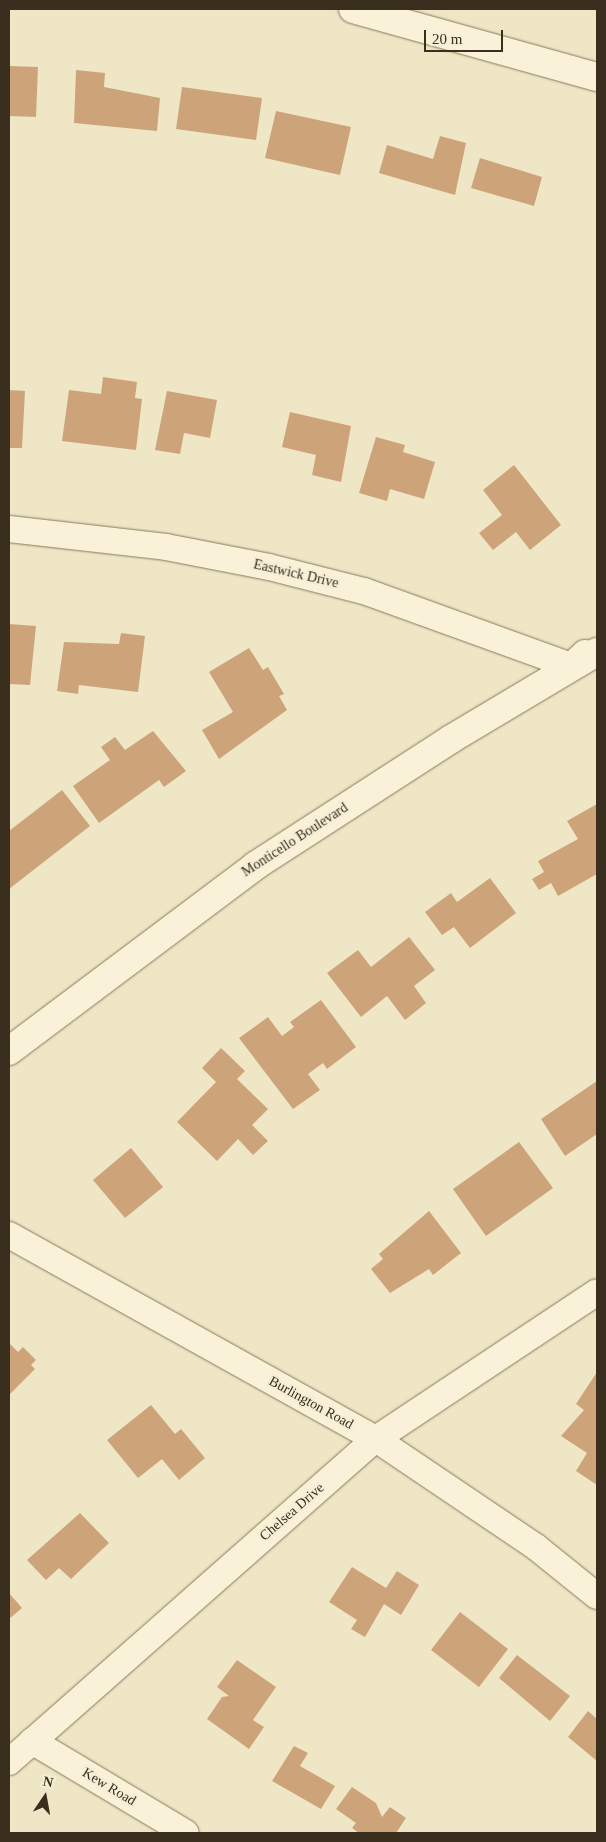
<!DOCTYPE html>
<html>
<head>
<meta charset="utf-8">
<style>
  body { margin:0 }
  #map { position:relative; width:606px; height:1842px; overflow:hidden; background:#efe6c5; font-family:Georgia,serif }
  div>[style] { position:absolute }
  .building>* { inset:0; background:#cda47a }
  .roads { filter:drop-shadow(0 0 1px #8a785b) drop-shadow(0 0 1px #8a785b) }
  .minor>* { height:26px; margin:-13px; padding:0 13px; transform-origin:13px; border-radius:13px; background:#f9f2d8 }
  .tertiary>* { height:28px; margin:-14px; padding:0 14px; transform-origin:14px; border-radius:14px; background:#f9f2d8 }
  .secondary>* { height:28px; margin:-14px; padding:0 14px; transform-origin:14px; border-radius:14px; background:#f9f2d8 }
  span { translate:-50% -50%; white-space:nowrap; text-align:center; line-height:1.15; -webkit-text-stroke:5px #f6efd5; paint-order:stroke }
  .street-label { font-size:14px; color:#3a2e1f }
  .frame { position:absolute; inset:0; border:10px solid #3a2e1f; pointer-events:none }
  .north { position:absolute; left:20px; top:1772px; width:50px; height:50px; -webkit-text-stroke:4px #f6efd5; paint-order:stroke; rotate:12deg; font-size:14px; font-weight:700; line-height:20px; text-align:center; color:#3a2e1f }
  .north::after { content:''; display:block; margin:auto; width:18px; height:22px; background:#3a2e1f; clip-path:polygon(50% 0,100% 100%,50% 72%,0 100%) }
  .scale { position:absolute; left:424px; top:30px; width:79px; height:22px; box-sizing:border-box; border:2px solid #3a2e1f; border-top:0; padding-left:6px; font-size:15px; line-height:18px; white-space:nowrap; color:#3a2e1f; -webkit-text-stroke:4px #f6efd5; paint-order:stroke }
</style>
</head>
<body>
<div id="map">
  <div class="building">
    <div style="clip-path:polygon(9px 66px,38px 67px,36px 117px,9px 116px)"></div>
    <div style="clip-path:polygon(76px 70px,105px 73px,104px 87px,160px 98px,157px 131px,74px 123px)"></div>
    <div style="clip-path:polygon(182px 87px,262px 98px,256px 140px,176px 129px)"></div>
    <div style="clip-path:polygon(276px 111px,351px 127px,340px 175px,265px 158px)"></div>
    <div style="clip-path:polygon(440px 136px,466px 143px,455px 195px,379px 173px,387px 145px,433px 159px)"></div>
    <div style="clip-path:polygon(480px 158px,542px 177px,534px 206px,471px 188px)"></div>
    <div style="clip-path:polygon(103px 377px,137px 382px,135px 398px,142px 399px,136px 450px,62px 441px,69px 390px,101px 394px)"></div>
    <div style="clip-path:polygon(9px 390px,25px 391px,22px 448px,9px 448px)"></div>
    <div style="clip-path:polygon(167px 391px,217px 400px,210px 438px,184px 433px,180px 454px,155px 450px)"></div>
    <div style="clip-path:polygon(290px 412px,351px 426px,341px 482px,312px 475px,316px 455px,282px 447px)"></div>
    <div style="clip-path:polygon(376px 437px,405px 445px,403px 452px,435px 462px,424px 499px,390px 489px,387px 501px,359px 493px)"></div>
    <div style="clip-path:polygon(514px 465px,561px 525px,530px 550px,516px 532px,493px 550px,479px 533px,502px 515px,483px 490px)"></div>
    <div style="clip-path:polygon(9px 624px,36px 626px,30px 685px,9px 684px)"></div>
    <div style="clip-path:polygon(121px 633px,145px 636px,138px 692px,79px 685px,78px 694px,57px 691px,64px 642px,119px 644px)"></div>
    <div style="clip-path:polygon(249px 648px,263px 670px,268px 667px,284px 694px,279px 696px,287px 710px,219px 759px,202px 730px,233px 712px,209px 672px)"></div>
    <div style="clip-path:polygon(153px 731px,186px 771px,164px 787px,159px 780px,99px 823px,73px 786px,110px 760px,101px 747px,115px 737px,125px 750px)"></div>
    <div style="clip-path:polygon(62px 790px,90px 826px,9px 889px,9px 831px)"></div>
    <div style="clip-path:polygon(597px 804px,597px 874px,558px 896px,551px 883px,539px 890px,532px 879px,544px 872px,538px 861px,578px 839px,567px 821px)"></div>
    <div style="clip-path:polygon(490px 878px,516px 913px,470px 948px,454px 927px,442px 935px,425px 912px,451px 893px,457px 902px)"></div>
    <div style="clip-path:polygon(409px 937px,435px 970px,414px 986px,426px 1003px,405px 1020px,387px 996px,361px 1017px,327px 973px,358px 950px,371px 967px)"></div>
    <div style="clip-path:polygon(321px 1000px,356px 1047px,327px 1069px,323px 1063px,308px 1074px,320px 1090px,293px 1109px,239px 1038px,268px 1017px,282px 1036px,294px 1027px,290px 1022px)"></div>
    <div style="clip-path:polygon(221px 1048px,245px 1071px,237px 1079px,268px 1109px,252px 1125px,268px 1141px,253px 1155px,238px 1139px,217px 1161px,177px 1122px,216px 1082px,202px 1068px)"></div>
    <div style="clip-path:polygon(597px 1081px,597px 1134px,565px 1156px,541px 1119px)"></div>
    <div style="clip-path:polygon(519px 1142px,553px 1188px,486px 1236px,453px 1189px)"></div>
    <div style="clip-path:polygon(131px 1148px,163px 1187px,125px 1218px,93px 1180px)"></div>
    <div style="clip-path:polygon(429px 1211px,461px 1253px,433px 1275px,429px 1269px,390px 1293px,371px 1269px,383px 1259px,379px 1254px)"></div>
    <div style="clip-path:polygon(9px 1343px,18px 1352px,23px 1347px,36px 1360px,31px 1365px,35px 1369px,9px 1395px)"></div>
    <div style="clip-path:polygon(597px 1372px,597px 1485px,576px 1471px,587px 1453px,561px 1436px,584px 1410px,576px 1404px)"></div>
    <div style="clip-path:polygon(151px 1405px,175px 1434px,181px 1429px,205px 1458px,179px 1480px,162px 1459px,138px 1478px,107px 1440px)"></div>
    <div style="clip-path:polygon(80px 1513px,109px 1543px,71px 1579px,59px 1568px,46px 1580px,27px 1560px)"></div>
    <div style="clip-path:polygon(352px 1567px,386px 1588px,397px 1571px,419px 1585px,401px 1615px,384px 1604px,365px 1637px,351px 1629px,357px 1620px,329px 1602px)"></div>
    <div style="clip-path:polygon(9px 1593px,22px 1608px,9px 1619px)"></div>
    <div style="clip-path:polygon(460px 1612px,508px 1649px,479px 1687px,431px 1650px)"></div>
    <div style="clip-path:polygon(517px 1655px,570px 1696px,550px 1721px,499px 1678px)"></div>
    <div style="clip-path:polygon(237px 1660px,276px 1687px,253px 1720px,264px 1727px,249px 1749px,207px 1719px,222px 1697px,229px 1696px,217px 1687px)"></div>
    <div style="clip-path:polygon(588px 1711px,597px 1719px,597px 1761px,568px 1737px)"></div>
    <div style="clip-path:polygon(294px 1746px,308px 1753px,300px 1766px,335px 1786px,321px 1809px,272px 1781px)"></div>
    <div style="clip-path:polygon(352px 1787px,376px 1803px,382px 1817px,390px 1807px,406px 1818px,396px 1833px,359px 1833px,352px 1828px,356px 1823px,336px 1809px)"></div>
  </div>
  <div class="roads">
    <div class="minor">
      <div style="left:9px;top:529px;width:158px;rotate:6.5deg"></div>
      <div style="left:166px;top:547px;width:105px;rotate:11deg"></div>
      <div style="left:269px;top:567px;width:98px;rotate:14.2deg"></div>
      <div style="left:364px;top:591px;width:220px;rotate:19.9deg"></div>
      <div style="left:571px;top:666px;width:19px;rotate:-43deg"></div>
      <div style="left:9px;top:1235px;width:420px;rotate:29.1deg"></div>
      <div style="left:376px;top:1439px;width:193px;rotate:34deg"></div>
      <div style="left:536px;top:1547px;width:78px;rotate:38.8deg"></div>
      <div style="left:32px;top:1741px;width:179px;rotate:30.9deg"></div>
      <div style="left:9px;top:1762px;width:489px;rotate:-41.4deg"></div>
      <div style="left:376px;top:1439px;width:265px;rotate:-33.6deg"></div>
    </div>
    <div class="tertiary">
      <div style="left:353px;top:9px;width:253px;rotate:15.6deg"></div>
    </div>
    <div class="secondary">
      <div style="left:9px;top:1051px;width:308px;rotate:-36.9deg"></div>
      <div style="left:255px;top:866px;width:234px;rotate:-32.9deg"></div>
      <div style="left:451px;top:739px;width:170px;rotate:-30.8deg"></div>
    </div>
  </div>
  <div class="street-label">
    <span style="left:296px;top:574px;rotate:13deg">Eastwick Drive</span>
    <span style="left:295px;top:840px;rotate:-33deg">Monticello Boulevard</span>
    <span style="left:311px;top:1403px;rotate:29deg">Burlington Road</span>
    <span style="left:292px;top:1512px;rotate:-41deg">Chelsea Drive</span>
    <span style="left:109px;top:1787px;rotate:31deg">Kew Road</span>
  </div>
  <div class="frame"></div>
  <div class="north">N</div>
  <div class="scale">20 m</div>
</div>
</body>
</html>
